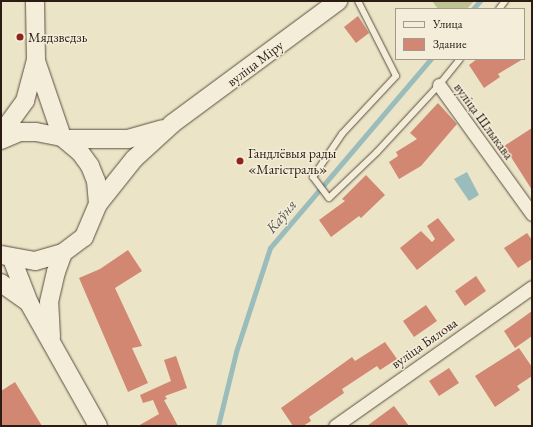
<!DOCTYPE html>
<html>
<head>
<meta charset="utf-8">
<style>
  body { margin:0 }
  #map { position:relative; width:533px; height:427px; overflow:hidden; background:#ece4c6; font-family:"EB Garamond",serif }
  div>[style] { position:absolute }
  .green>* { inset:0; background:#bec291 }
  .water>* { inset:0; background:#9abdbc }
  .stream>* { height:4.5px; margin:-2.25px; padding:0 2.25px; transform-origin:2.25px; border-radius:2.25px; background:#9abdbc }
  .building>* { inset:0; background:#d18771 }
  .roads { filter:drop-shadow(0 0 1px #5b4d40) drop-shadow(0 0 1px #5b4d40) }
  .lane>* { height:6px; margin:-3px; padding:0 3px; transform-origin:3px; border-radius:3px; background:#f3edda }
  .street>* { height:13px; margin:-6.5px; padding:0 6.5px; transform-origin:6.5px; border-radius:6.5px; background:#f3edda }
  .secondary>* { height:18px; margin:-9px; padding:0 9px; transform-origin:9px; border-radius:9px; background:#f3edda }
  .dots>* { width:11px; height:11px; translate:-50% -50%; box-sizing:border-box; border:2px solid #f3edda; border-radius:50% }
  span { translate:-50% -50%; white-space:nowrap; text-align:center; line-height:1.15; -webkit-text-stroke:3px #f3edda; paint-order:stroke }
  .poi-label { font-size:14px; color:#2b1b13 }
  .left { translate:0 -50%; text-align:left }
  .street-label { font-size:14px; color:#2b1b13 }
  .water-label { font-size:15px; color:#52544e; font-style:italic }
  .frame { position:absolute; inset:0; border:2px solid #2b1b13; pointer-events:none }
  .legend { position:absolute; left:395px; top:8px; width:130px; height:52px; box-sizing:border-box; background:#f3edda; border:1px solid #a3998a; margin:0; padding:5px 7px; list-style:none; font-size:12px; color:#2b1b13 }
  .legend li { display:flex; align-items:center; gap:8px; height:20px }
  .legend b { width:20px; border:1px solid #a3998a }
</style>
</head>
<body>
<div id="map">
  <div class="green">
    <div style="clip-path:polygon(432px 1px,474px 1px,467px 9px,438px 9px)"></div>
  </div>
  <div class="water">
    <div style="clip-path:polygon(467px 172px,479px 195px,469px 201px,454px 179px)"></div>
  </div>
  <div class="stream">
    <div style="left:473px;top:9px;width:11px;rotate:-49deg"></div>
    <div style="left:218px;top:426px;width:76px;rotate:-76.3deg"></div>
    <div style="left:236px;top:352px;width:109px;rotate:-71.9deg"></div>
    <div style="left:270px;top:248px;width:248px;rotate:-49.6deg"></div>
  </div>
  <div class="building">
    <div style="clip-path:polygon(358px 16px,369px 33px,356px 43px,344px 27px)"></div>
    <div style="clip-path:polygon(477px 59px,523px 59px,498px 74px,500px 77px,484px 88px,469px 65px)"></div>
    <div style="clip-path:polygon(438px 103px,457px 124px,421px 166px,399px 179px,389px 162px,398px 156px,396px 152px,417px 139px,410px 133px)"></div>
    <div style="clip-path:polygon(532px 128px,532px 190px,504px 146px)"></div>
    <div style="clip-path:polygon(366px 175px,385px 195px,361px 218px,359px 216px,331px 237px,319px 220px,345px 201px,342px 199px)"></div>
    <div style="clip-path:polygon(438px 218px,455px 240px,417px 270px,400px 248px,421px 231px,432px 242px,435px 239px,427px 226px)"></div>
    <div style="clip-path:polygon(527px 233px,532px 240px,532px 259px,518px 268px,504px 248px)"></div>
    <div style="clip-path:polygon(128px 250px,142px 271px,115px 288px,142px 346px,132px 348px,148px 383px,128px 392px,79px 278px,100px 269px)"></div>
    <div style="clip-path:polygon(476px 276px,486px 291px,465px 306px,455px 291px)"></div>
    <div style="clip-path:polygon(426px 305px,437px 321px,414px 337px,403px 321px)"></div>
    <div style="clip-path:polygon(532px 311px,532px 336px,515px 348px,504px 331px)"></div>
    <div style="clip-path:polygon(385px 342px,397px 359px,380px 370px,377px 366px,342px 389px,344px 393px,309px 417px,311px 421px,303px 426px,293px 426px,281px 408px,352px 357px,355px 361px)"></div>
    <div style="clip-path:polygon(519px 348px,532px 367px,532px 376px,517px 386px,520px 390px,495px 407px,475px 376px)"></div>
    <div style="clip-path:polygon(176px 356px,187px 388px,165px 396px,167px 399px,164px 400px,178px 426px,138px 426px,159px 414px,153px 400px,143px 403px,140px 395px,171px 381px,164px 360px)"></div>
    <div style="clip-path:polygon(449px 368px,459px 383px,439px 396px,429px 381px)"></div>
    <div style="clip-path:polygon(15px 382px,42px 426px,1px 426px,1px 391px)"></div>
    <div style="clip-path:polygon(394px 406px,409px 426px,367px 426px)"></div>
  </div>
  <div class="roads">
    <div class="lane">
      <div style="left:358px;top:1px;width:84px;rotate:63.1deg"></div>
      <div style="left:396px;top:76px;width:79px;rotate:133deg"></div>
      <div style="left:342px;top:134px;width:52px;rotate:124deg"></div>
      <div style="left:313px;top:177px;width:26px;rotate:53deg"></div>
      <div style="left:329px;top:198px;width:66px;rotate:-43.8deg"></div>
      <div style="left:377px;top:152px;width:91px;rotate:-47.2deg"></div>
      <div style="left:439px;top:85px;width:33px;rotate:-51deg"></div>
      <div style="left:499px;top:9px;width:10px;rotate:-53deg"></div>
    </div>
    <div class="street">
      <div style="left:439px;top:85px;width:159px;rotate:54.2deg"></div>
      <div style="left:335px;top:426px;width:241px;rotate:-35.2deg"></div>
    </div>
    <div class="secondary">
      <div style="left:36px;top:61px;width:80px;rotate:71.1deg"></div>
      <div style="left:1px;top:134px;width:41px;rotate:-54deg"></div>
      <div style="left:25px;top:101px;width:42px;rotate:-75deg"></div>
      <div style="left:36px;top:60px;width:59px;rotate:-91deg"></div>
      <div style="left:65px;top:139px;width:63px"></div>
      <div style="left:128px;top:139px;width:35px;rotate:-16deg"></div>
      <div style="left:1px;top:140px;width:21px;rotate:-23deg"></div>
      <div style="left:20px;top:132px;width:16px"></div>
      <div style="left:36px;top:132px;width:26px;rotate:11deg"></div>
      <div style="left:62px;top:137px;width:23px;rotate:40deg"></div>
      <div style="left:80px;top:152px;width:17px;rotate:54deg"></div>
      <div style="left:90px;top:166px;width:16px;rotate:68deg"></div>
      <div style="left:96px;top:181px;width:23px;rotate:85deg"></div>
      <div style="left:98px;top:204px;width:36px;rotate:113deg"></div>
      <div style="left:84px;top:237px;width:26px;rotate:143deg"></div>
      <div style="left:63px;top:253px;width:29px;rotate:164deg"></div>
      <div style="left:35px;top:261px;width:35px;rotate:-170deg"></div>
      <div style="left:98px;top:204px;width:58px;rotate:-51.3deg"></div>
      <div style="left:134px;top:159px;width:52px;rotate:-42.6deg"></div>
      <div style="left:172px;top:124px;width:207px;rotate:-36.5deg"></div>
      <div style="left:12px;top:259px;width:47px;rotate:68.9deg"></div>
      <div style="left:29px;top:303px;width:141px;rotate:60.7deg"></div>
      <div style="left:1px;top:283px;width:32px;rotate:35deg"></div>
      <div style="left:51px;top:337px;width:35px;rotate:-93deg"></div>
      <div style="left:49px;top:302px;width:31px;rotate:-77deg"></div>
      <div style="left:56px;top:272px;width:20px;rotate:-70deg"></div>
    </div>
  </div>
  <div class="dots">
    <div style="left:20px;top:37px;background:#8f2418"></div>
    <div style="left:240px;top:161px;background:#8f2418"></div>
  </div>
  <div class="poi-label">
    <span class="left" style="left:28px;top:37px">Мядзведзь</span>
    <span class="left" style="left:248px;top:161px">Гандлёвыя рады<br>«Магістраль»</span>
  </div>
  <div class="street-label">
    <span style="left:255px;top:63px;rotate:-37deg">вуліца Міру</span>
    <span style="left:484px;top:121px;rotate:54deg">вуліца Шлыкава</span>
    <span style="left:424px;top:343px;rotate:-35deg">вуліца Бялова</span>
  </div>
  <div class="water-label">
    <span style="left:281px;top:216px;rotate:-50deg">Каўня</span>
  </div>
  <div class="frame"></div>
  <ul class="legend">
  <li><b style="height:5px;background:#f3edda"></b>Улица</li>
  <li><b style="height:11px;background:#d18771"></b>Здание</li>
  </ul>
</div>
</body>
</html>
